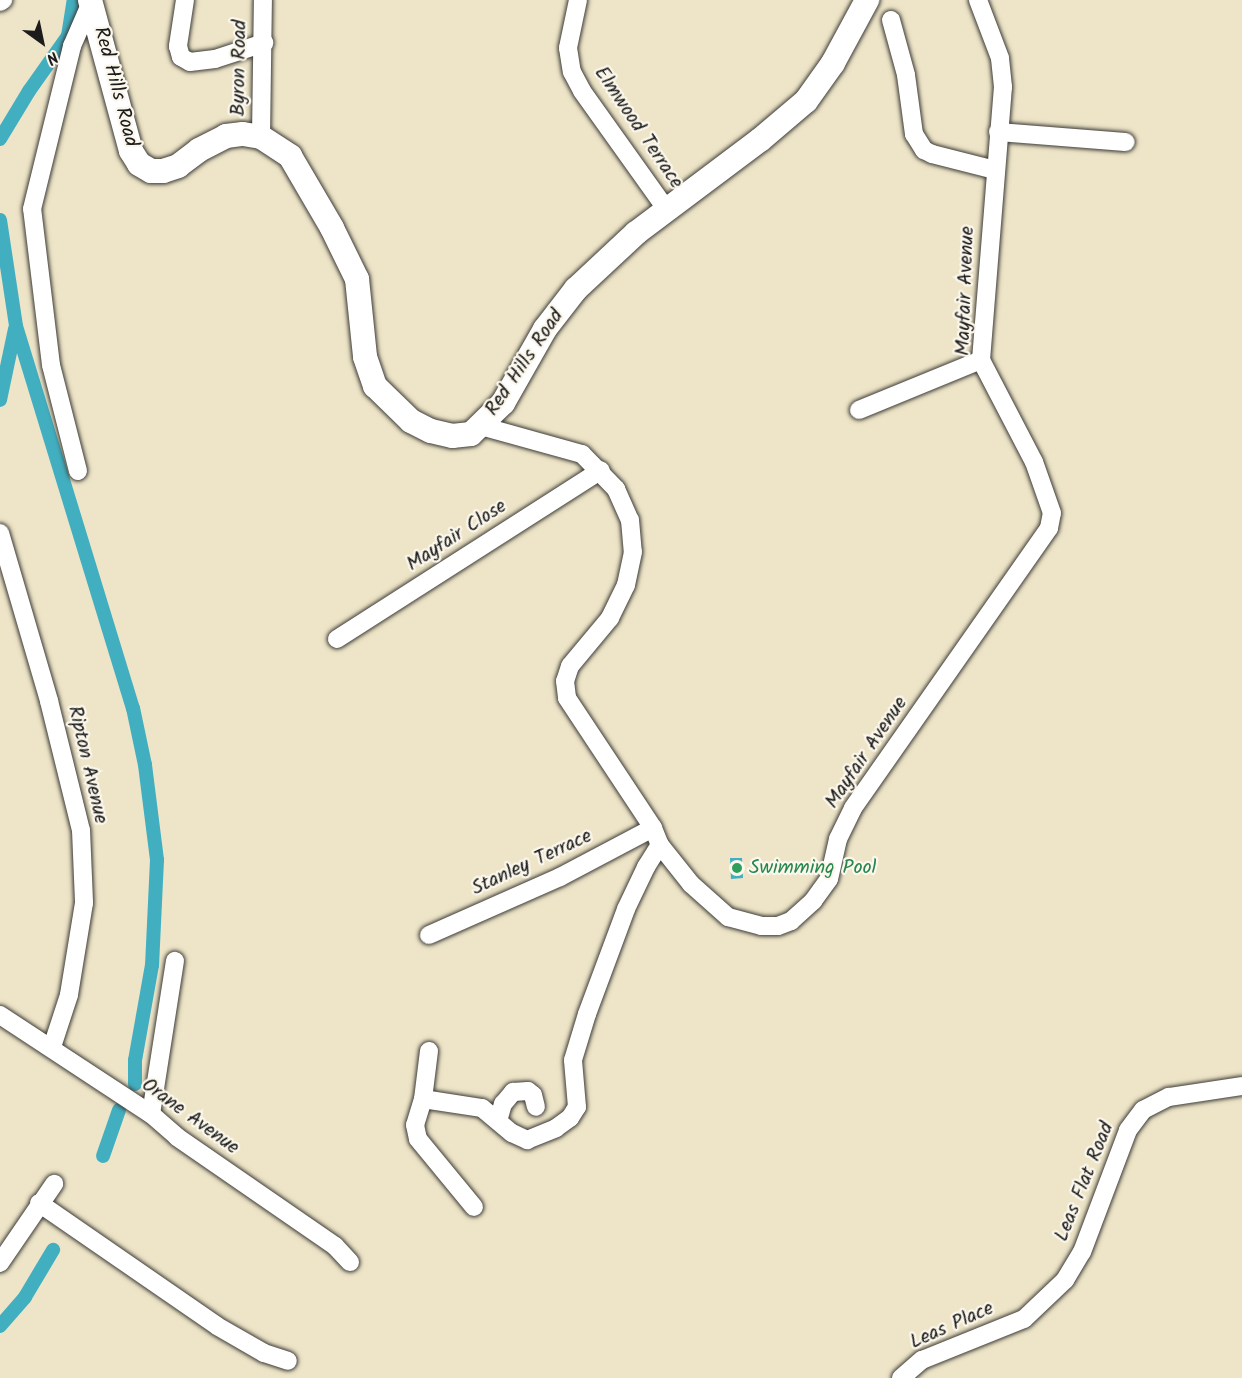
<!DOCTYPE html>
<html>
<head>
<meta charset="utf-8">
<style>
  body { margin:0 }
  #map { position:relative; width:1242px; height:1378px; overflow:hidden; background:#eee5c8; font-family:Kalam,sans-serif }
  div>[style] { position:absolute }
  .water>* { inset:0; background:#42afc0 }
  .canal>* { height:14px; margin:-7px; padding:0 7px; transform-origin:7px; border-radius:7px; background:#42afc0 }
  .roads { filter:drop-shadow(0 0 2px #3c3a36) drop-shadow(0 0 2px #3c3a36) }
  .minor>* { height:18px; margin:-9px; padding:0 9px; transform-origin:9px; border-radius:9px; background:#fff }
  .major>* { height:24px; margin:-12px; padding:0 12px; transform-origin:12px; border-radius:12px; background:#fff }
  .dots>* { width:16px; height:16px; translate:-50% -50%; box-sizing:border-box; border:3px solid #fbf7ec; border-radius:50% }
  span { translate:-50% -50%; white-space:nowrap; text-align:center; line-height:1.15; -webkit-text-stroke:4.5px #fbf7ec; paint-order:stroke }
  .street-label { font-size:20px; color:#1c1c1c }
  .leisure-label { font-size:20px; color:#27864d }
  .left { translate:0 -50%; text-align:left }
  .north { position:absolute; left:12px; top:12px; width:60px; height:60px; -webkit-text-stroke:4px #fbf7ec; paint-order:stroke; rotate:147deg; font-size:16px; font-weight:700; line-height:24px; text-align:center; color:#1c1c1c }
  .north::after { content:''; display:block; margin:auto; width:21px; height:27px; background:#1c1c1c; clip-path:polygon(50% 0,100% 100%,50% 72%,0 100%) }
</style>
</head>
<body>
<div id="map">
  <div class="water">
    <div style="clip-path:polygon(730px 858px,742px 858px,743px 878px,731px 879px)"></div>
  </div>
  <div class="canal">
    <div style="left:0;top:139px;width:56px;rotate:-58.9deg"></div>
    <div style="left:29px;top:91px;width:67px;rotate:-54.7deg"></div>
    <div style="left:68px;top:36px;width:36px;rotate:-81deg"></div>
    <div style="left:0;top:220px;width:107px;rotate:81.4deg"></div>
    <div style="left:16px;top:326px;width:400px;rotate:73deg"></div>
    <div style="left:133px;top:708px;width:58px;rotate:78.1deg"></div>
    <div style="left:145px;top:765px;width:96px;rotate:82.8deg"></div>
    <div style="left:157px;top:860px;width:105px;rotate:92.7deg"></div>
    <div style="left:152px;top:965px;width:97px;rotate:100.1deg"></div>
    <div style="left:135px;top:1060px;width:24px;rotate:90deg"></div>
    <div style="left:0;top:400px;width:73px;rotate:-78.1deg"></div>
    <div style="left:103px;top:1156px;width:49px;rotate:-70.8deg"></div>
    <div style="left:0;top:1326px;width:38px;rotate:-49deg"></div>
    <div style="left:25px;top:1297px;width:55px;rotate:-59.2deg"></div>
  </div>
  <div class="roads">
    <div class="minor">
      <div style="left:185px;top:0;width:47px;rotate:98.7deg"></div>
      <div style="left:178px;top:46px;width:11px;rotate:75deg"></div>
      <div style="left:181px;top:57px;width:10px;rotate:29deg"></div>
      <div style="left:190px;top:62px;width:25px;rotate:-7deg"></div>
      <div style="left:215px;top:59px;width:52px;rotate:-18.1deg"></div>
      <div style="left:578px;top:0;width:49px;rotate:101.8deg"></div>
      <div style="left:568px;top:48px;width:24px;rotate:81deg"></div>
      <div style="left:572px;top:72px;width:21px;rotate:62deg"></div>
      <div style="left:582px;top:91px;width:146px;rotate:54.5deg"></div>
      <div style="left:0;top:2px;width:4px;rotate:-34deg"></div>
      <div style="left:891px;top:20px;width:57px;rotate:74.7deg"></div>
      <div style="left:906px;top:75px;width:60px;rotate:82.3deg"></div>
      <div style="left:914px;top:134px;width:19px;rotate:58deg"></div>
      <div style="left:924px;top:150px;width:9px;rotate:27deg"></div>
      <div style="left:932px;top:154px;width:65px;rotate:14.3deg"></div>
      <div style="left:998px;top:132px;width:128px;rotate:4.5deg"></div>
      <div style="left:261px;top:137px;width:137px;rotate:-89.2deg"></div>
      <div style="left:859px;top:410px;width:132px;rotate:-22.3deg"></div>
      <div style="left:481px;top:426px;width:105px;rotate:15.5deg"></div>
      <div style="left:582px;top:454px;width:49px;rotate:45.8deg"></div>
      <div style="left:616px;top:489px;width:34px;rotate:66deg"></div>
      <div style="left:630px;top:520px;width:32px;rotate:85deg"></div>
      <div style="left:633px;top:552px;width:34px;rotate:102deg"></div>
      <div style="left:626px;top:585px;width:37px;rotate:116deg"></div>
      <div style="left:610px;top:618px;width:62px;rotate:129.8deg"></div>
      <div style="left:570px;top:666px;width:16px;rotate:108deg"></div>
      <div style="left:565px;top:681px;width:17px;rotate:83deg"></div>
      <div style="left:567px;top:698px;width:156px;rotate:56.5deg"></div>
      <div style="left:653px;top:828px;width:18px;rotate:68deg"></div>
      <div style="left:660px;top:845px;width:50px;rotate:51.5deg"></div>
      <div style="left:691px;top:884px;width:50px;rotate:41.7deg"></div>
      <div style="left:728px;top:917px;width:34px;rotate:15deg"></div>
      <div style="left:761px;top:926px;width:17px"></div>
      <div style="left:778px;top:926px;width:14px;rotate:-21deg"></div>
      <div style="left:791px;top:921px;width:30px;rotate:-42deg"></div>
      <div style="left:813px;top:901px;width:27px;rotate:-54deg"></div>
      <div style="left:829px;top:879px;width:41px;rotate:-77.3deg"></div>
      <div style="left:838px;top:839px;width:34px;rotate:-64deg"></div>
      <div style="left:853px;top:808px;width:342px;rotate:-55deg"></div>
      <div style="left:1049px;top:528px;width:15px;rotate:-79deg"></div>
      <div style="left:1052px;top:513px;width:54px;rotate:-109.4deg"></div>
      <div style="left:1034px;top:462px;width:115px;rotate:-117.5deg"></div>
      <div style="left:981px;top:360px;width:274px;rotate:-85.4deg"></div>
      <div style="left:1003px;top:87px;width:29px;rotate:-96deg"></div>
      <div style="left:1000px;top:58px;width:62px;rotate:-110.8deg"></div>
      <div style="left:78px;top:471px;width:109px;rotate:-104.3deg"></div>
      <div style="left:51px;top:365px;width:157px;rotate:-96.9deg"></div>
      <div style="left:32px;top:209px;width:168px;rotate:-76.2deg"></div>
      <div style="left:72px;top:46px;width:50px;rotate:-66.5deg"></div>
      <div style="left:0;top:533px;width:175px;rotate:73.7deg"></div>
      <div style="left:49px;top:701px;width:133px;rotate:76.1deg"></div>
      <div style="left:81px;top:830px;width:73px;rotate:87.6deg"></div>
      <div style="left:84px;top:903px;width:93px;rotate:99.3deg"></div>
      <div style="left:69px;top:995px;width:55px;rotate:108.1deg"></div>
      <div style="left:337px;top:639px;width:313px;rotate:-32.6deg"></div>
      <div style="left:429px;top:935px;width:143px;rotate:-23.9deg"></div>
      <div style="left:560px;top:877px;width:105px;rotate:-27.8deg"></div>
      <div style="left:0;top:1015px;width:181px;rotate:33.3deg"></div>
      <div style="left:151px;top:1114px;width:35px;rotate:41deg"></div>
      <div style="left:177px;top:1137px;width:192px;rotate:34.6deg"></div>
      <div style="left:335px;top:1246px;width:22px;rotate:47deg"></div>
      <div style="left:429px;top:1051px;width:48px;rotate:97.1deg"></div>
      <div style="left:423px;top:1099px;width:60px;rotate:8.7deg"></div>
      <div style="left:482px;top:1108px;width:39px;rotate:40deg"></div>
      <div style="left:512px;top:1133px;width:17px;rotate:25deg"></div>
      <div style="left:527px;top:1140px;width:31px;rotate:-22deg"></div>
      <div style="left:556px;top:1128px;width:17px;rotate:-36deg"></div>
      <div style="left:570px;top:1118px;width:13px;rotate:-58deg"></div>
      <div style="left:577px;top:1107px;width:47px;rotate:-94.9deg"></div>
      <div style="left:573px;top:1060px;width:48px;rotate:-73.1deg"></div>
      <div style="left:587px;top:1014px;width:112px;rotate:-69.6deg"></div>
      <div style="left:626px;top:909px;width:47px;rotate:-64.5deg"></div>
      <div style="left:646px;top:867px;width:26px;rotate:-58deg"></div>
      <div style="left:423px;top:1099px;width:27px;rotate:107deg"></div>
      <div style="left:415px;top:1125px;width:14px;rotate:78deg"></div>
      <div style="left:418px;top:1139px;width:88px;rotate:50.5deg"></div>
      <div style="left:151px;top:1114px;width:155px;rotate:-81.1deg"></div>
      <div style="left:498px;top:1121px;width:18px;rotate:-74deg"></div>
      <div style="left:503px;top:1104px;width:16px;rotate:-50deg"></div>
      <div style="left:513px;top:1092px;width:15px;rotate:-4deg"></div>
      <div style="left:528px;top:1091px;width:6px;rotate:39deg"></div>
      <div style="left:533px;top:1095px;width:12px;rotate:76deg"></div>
      <div style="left:39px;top:1203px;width:216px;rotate:34.6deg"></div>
      <div style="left:217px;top:1326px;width:54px;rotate:29.9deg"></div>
      <div style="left:264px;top:1353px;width:25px;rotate:18deg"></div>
      <div style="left:0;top:1263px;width:96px;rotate:-55.6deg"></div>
      <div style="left:901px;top:1378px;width:28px;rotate:-41deg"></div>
      <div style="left:922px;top:1360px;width:110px;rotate:-21.9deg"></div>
      <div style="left:1024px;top:1319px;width:57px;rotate:-43.6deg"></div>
      <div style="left:1065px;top:1280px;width:33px;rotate:-59deg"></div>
      <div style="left:1082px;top:1252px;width:130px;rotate:-69.3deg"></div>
      <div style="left:1128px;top:1130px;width:25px;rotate:-53deg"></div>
      <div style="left:1143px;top:1110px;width:29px;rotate:-27deg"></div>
      <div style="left:1169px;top:1097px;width:74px;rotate:-8.6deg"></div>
    </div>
    <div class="major">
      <div style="left:90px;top:0;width:156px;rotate:74.8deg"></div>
      <div style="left:131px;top:151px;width:15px;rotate:58deg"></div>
      <div style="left:139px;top:164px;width:14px;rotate:30deg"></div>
      <div style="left:151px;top:171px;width:12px"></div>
      <div style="left:163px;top:171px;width:16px;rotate:-18deg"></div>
      <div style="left:178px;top:166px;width:26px;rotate:-37deg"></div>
      <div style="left:199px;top:150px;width:30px;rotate:-27deg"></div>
      <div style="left:226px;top:136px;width:17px;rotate:-7deg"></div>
      <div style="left:243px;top:134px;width:18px;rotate:9deg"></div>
      <div style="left:261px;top:137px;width:35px;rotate:33deg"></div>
      <div style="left:290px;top:156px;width:83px;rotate:59.7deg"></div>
      <div style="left:332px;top:228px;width:57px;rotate:63.9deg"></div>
      <div style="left:357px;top:279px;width:78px;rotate:84.1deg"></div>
      <div style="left:365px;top:357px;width:31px;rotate:71deg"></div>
      <div style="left:375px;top:386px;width:50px;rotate:44.2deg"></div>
      <div style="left:411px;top:421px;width:22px;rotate:27deg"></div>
      <div style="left:431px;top:431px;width:22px;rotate:13deg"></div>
      <div style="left:452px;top:436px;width:19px;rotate:-6deg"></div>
      <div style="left:471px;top:434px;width:45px;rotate:-44.1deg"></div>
      <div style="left:503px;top:403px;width:85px;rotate:-60.4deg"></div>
      <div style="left:545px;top:329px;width:51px;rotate:-52.2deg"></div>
      <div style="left:576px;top:289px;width:82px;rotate:-43deg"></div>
      <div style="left:636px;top:233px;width:155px;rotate:-36.9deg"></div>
      <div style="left:760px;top:140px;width:60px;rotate:-40.3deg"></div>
      <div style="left:806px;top:101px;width:47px;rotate:-54.6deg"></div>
      <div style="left:833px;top:63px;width:72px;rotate:-61.6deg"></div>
    </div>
  </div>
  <div class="dots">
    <div style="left:737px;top:868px;background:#2e9e5b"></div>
  </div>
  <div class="street-label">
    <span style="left:240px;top:68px;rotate:-89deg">Byron Road</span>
    <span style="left:115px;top:87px;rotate:75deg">Red Hills Road</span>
    <span style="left:638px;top:128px;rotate:56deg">Elmwood Terrace</span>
    <span style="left:966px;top:291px;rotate:-88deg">Mayfair Avenue</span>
    <span style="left:525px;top:363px;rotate:-56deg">Red Hills Road</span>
    <span style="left:457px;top:536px;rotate:-33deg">Mayfair Close</span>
    <span style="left:867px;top:753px;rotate:-56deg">Mayfair Avenue</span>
    <span style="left:87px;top:765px;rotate:77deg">Ripton Avenue</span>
    <span style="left:532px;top:863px;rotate:-25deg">Stanley Terrace</span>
    <span style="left:190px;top:1117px;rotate:36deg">Orane Avenue</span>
    <span style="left:1085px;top:1182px;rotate:-68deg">Leas Flat Road</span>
    <span style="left:952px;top:1326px;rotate:-24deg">Leas Place</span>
  </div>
  <div class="leisure-label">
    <span class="left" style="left:749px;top:868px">Swimming Pool</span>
  </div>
  <div class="north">N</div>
</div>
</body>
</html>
